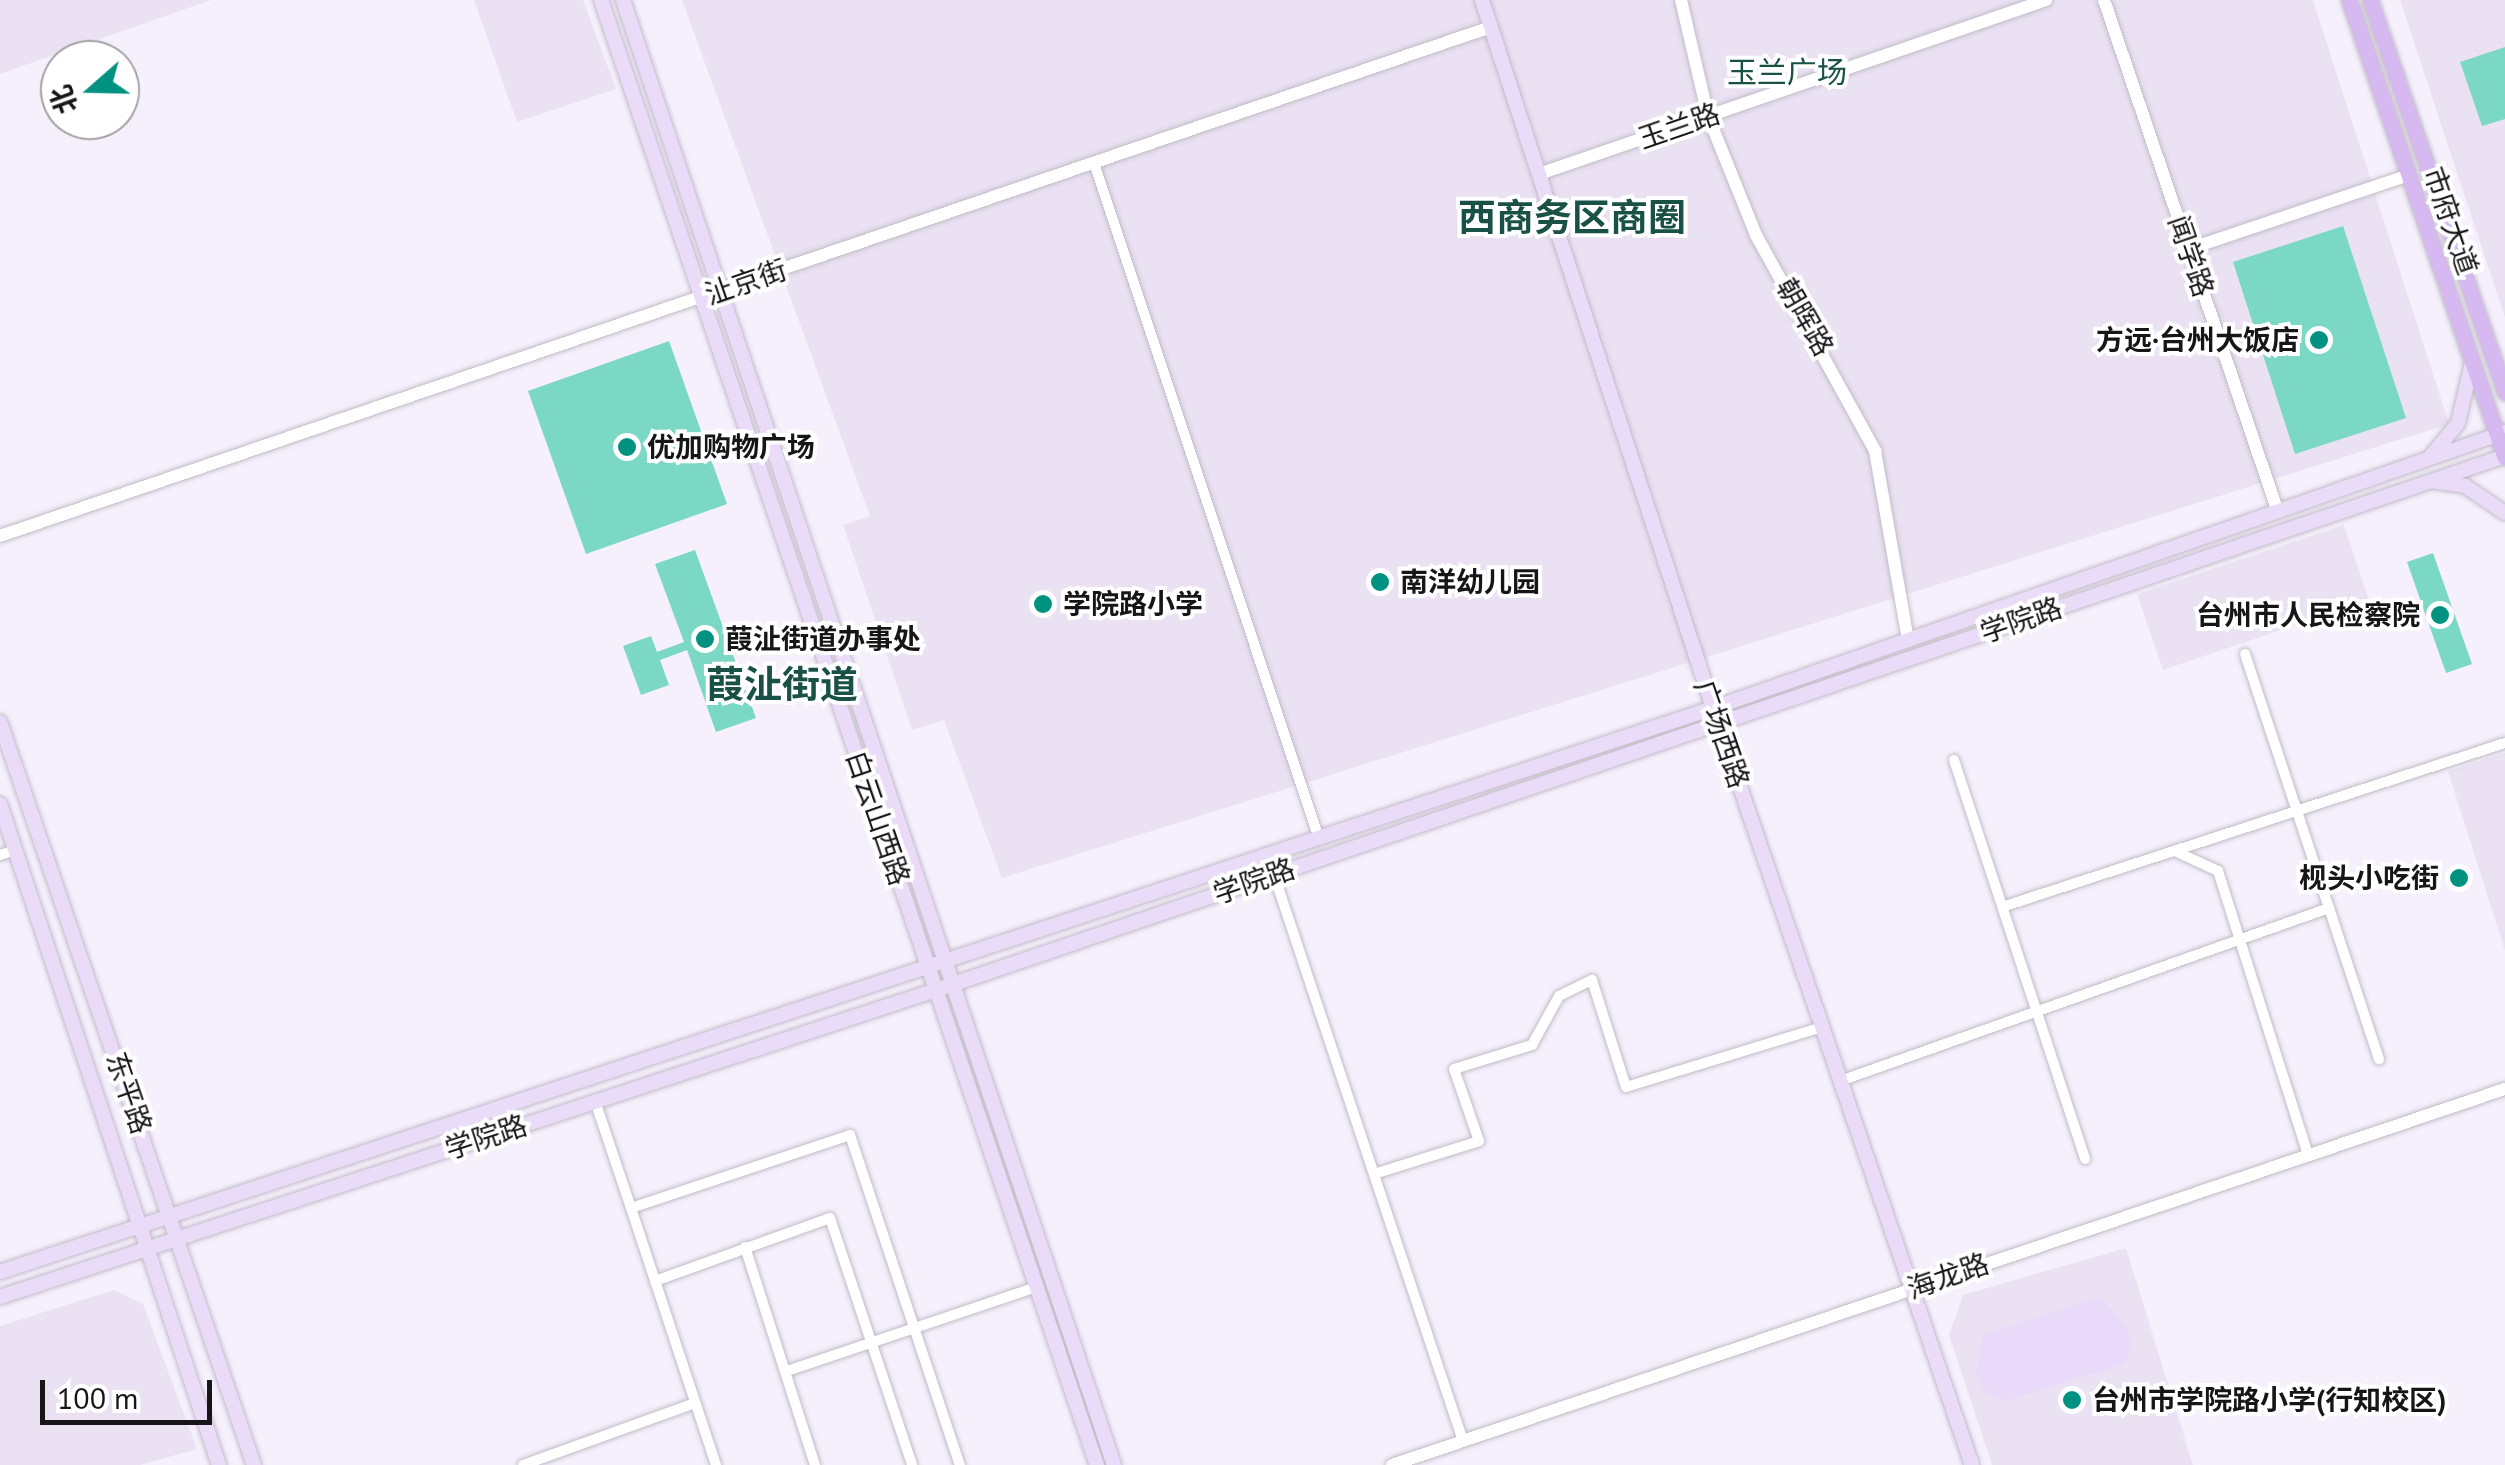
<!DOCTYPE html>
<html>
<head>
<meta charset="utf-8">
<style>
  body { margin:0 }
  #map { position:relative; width:2505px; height:1465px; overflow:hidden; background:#f5f0fc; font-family:"PT Sans","Noto Sans SC",sans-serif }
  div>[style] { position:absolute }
  .built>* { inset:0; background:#eae1f3 }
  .green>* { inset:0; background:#eadafa }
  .building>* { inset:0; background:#7bd8c5 }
  .roads { filter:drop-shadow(0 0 2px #c1bcc7) drop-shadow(0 0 2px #c1bcc7) }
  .minor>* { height:10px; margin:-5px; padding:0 5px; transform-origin:5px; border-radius:5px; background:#fff }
  .tertiary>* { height:12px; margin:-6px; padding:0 6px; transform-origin:6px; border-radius:6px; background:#fff }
  .secondary>* { height:14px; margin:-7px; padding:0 7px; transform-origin:7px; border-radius:7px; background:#eadcf8 }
  .primary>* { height:15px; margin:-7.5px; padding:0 7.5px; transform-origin:7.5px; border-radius:7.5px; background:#d5b9f0 }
  .dots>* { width:28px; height:28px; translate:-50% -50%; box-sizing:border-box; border:5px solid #fff; border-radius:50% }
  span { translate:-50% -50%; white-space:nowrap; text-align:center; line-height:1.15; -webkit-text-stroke:8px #fff; paint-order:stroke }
  .street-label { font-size:28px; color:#161518 }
  .poi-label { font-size:28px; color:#161518; font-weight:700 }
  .right { translate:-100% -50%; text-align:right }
  .left { translate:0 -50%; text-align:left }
  .neighbourhood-label { font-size:30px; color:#195147 }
  .district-label { font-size:38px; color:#195147; font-weight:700 }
  .north { position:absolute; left:40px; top:40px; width:100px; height:100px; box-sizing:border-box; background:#fff; border:2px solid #a2a1a3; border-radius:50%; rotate:250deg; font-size:28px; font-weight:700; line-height:40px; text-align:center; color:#161518 }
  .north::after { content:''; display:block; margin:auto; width:35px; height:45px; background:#009280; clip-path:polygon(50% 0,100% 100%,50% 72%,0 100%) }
  .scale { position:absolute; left:40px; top:1380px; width:172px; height:45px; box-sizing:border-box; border:5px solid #161518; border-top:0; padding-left:12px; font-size:30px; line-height:35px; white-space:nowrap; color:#161518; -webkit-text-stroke:8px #fff; paint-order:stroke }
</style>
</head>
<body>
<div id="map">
  <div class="built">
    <div style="clip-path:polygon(0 0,211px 0,0 74px)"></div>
    <div style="clip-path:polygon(474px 0,583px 0,616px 89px,517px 122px)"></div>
    <div style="clip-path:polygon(682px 0,2313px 0,2449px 424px,1002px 878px,944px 720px,912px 730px,843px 525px,870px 516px)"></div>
    <div style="clip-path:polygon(2400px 0,2505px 0,2505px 318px)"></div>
    <div style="clip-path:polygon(2344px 525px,2369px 600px,2163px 670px,2137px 594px)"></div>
    <div style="clip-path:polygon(2505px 753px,2505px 951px,2448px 771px)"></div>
    <div style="clip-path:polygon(2126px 1248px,2193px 1465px,1992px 1465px,1949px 1335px,1963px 1295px)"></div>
    <div style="clip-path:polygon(114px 1290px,143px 1304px,197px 1449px,140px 1465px,0 1465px,0 1326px)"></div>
  </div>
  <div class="green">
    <div style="clip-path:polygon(2100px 1297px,2126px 1325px,2131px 1350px,2124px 1364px,2003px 1402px,1985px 1393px,1976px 1373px,1983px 1334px)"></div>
  </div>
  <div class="building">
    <div style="clip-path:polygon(2505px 47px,2505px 119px,2482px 126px,2460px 62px)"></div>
    <div style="clip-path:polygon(2343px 226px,2406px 418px,2295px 454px,2233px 262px)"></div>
    <div style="clip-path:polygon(669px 341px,727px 504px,586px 554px,528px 391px)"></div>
    <div style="clip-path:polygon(695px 550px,756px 718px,716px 732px,687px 650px,660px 660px,669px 685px,641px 695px,623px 646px,651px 636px,657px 652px,684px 642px,655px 564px)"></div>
    <div style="clip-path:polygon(2433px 553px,2472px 664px,2446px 673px,2407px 562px)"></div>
  </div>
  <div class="roads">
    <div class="minor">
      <div style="left:1094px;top:163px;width:712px;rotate:71.57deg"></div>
      <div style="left:2245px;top:654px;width:427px;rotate:71.7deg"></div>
      <div style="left:1954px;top:760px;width:420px;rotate:71.8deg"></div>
      <div style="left:2177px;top:852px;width:45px;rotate:24.9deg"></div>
      <div style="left:2218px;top:871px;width:298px;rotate:72.4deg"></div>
      <div style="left:0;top:855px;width:16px;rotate:-18deg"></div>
      <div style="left:1274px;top:875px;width:597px;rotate:71.53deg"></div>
      <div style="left:2005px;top:906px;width:526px;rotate:-18.06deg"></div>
      <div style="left:1840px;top:1081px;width:519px;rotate:-19.48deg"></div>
      <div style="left:595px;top:1101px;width:113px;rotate:71.4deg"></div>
      <div style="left:631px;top:1208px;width:231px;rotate:-18.4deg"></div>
      <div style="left:850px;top:1135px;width:348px;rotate:71.6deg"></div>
      <div style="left:1374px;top:1174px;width:110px;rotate:-17.4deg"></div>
      <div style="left:1479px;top:1141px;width:76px;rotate:-109.1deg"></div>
      <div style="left:1454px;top:1069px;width:82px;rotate:-17.1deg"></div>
      <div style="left:1532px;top:1045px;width:56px;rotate:-61.1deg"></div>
      <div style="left:1559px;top:996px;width:37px;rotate:-26deg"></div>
      <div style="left:1592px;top:980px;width:112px;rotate:72.4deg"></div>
      <div style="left:1626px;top:1087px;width:205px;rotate:-17deg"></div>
      <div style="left:631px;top:1208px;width:271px;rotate:71.7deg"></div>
      <div style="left:745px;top:1247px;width:229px;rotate:72.2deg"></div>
      <div style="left:655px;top:1281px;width:186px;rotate:-19.8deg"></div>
      <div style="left:830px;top:1218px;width:260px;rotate:71.6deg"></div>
      <div style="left:787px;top:1371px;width:264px;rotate:-18.6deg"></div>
      <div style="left:523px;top:1465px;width:183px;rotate:-19.8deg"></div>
    </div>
    <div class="tertiary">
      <div style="left:1681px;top:0;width:119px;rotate:76.9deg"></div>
      <div style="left:1708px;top:116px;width:128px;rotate:68deg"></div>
      <div style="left:1756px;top:235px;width:247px;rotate:61.1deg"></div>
      <div style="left:1875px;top:451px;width:193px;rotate:80.1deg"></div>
      <div style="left:2104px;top:0;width:541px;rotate:71.23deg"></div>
      <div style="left:1539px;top:174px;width:536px;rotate:-18.94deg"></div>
      <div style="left:2189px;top:249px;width:232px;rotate:-18.6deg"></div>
      <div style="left:0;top:536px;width:1575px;rotate:-18.85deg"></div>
      <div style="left:1392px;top:1465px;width:1175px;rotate:-18.67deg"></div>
    </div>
    <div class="secondary">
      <div style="left:601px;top:0;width:1547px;rotate:71.3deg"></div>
      <div style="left:623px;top:0;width:1545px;rotate:71.47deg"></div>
      <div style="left:1482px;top:0;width:745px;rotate:71.93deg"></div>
      <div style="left:1713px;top:708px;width:800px;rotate:71.11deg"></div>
      <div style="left:2432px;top:455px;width:41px;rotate:-50.9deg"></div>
      <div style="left:2458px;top:423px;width:62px;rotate:-76.9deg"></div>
      <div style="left:2431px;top:481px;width:34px;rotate:8deg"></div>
      <div style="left:2465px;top:486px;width:48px;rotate:34deg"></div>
      <div style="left:0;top:722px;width:785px;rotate:71.13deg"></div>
      <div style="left:0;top:804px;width:696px;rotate:71.67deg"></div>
      <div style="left:0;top:1272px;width:1803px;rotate:-18.22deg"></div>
      <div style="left:1713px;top:708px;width:839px;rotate:-19.21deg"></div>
      <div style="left:0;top:1297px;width:985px;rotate:-18.16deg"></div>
      <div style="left:936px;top:990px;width:1657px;rotate:-18.8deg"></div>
    </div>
    <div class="primary">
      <div style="left:2349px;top:0;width:483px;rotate:71.2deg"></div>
      <div style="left:2370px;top:0;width:415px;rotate:71deg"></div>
    </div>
  </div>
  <div class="dots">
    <div style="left:2319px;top:340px;background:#009280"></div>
    <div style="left:627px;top:447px;background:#009280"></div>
    <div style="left:1380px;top:582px;background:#009280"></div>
    <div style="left:1043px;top:604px;background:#009280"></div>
    <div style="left:2440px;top:615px;background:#009280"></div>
    <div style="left:705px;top:639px;background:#009280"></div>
    <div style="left:2459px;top:878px;background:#009280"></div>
    <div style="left:2072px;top:1400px;background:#009280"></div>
  </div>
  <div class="street-label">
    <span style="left:1679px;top:126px;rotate:-19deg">玉兰路</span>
    <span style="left:2451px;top:221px;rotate:71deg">市府大道</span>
    <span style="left:2191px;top:256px;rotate:71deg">闻学路</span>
    <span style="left:746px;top:282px;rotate:-19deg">沚京街</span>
    <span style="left:1805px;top:317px;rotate:60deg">朝晖路</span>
    <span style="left:2021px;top:620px;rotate:-19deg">学院路</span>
    <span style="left:1722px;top:734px;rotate:71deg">广场西路</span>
    <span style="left:878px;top:818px;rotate:71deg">白云山西路</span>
    <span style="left:1254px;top:881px;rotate:-19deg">学院路</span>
    <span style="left:129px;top:1093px;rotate:71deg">东平路</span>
    <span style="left:486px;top:1137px;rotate:-18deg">学院路</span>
    <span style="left:1948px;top:1276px;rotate:-19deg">海龙路</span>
  </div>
  <div class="poi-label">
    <span class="right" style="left:2299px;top:340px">方远·台州大饭店</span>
    <span class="left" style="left:647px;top:447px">优加购物广场</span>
    <span class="left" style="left:1400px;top:582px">南洋幼儿园</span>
    <span class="left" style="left:1063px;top:604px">学院路小学</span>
    <span class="right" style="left:2420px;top:615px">台州市人民检察院</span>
    <span class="left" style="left:725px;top:639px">葭沚街道办事处</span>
    <span class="right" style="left:2439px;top:878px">枧头小吃街</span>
    <span class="left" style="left:2092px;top:1400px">台州市学院路小学(行知校区)</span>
  </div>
  <div class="neighbourhood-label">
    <span style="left:1787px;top:72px">玉兰广场</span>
  </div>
  <div class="district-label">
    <span style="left:1572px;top:217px">西商务区商圈</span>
    <span style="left:782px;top:684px">葭沚街道</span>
  </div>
  <div class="north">北</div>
  <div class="scale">100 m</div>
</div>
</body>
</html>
